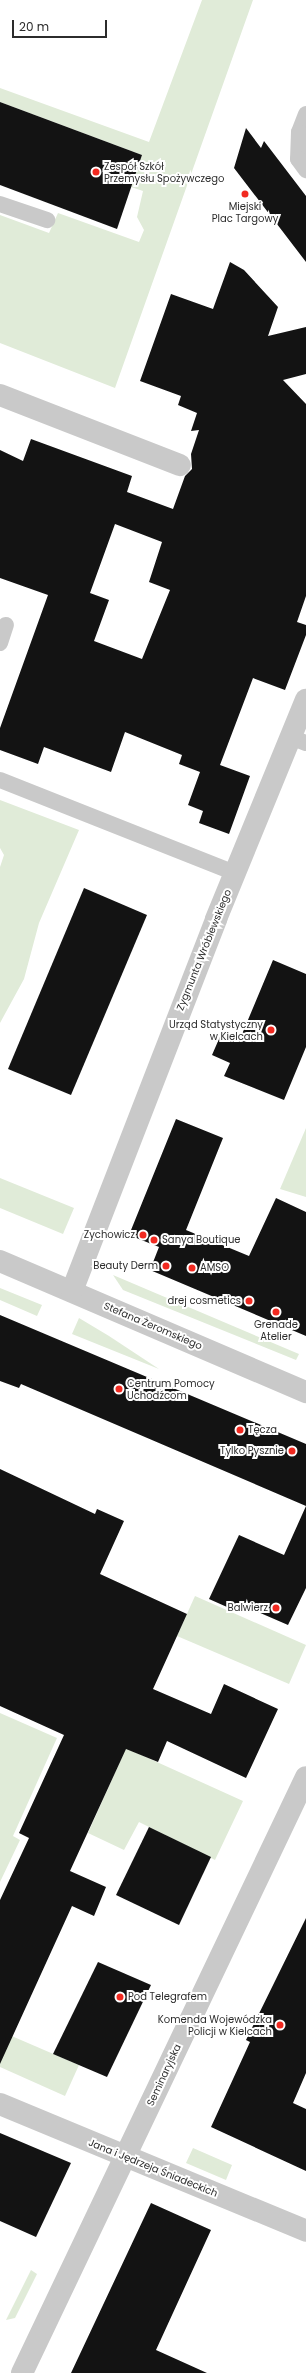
<!DOCTYPE html>
<html>
<head>
<meta charset="utf-8">
<style>
  body { margin:0 }
  #map { position:relative; width:306px; height:2373px; overflow:hidden; background:#fff; font-family:Poppins,sans-serif }
  div>[style] { position:absolute }
  .green>* { inset:0; background:#e0ebd8 }
  .building>* { inset:0; background:#131313 }
  .service>* { height:16px; margin:-8px; padding:0 8px; transform-origin:8px; border-radius:8px; background:#c9c9c9 }
  .minor>* { height:22px; margin:-11px; padding:0 11px; transform-origin:11px; border-radius:11px; background:#c9c9c9 }
  .tertiary>* { height:22px; margin:-11px; padding:0 11px; transform-origin:11px; border-radius:11px; background:#c9c9c9 }
  .dots>* { width:11px; height:11px; translate:-50% -50%; box-sizing:border-box; border:2px solid #fff; border-radius:50% }
  span { translate:-50% -50%; white-space:nowrap; text-align:center; line-height:1.15; -webkit-text-stroke:4px #fff; paint-order:stroke }
  .poi-label { font-size:10px; color:#2c2c2c }
  .left { translate:0 -50%; text-align:left }
  .right { translate:-100% -50%; text-align:right }
  .street-label { font-size:10px; color:#2c2c2c }
  .scale { position:absolute; left:12px; top:20px; width:95px; height:18px; box-sizing:border-box; border:2px solid #2c2c2c; border-top:0; padding-left:5px; font-size:12px; line-height:14px; white-space:nowrap; color:#2c2c2c; -webkit-text-stroke:3px #fff; paint-order:stroke }
</style>
</head>
<body>
<div id="map">
  <div class="green">
    <div style="clip-path:polygon(202px 0,253px 0,115px 388px,0 343px,0 215px,49px 233px,58px 213px,139px 242px,144px 230px,137px 217px,143px 191px,131px 187px,142px 155px,0 102px,0 88px,149px 142px)"></div>
    <div style="clip-path:polygon(0 800px,79px 830px,39px 923px,24px 979px,0 1023px,0 867px,4px 855px,0 848px)"></div>
    <div style="clip-path:polygon(306px 1128px,306px 1197px,280px 1189px)"></div>
    <div style="clip-path:polygon(0 1178px,74px 1208px,63px 1234px,0 1208px)"></div>
    <div style="clip-path:polygon(113px 1275px,299px 1354px,296px 1360px,123px 1290px)"></div>
    <div style="clip-path:polygon(0 1288px,42px 1305px,37px 1316px,0 1300px)"></div>
    <div style="clip-path:polygon(79px 1318px,109px 1336px,159px 1369px,72px 1334px)"></div>
    <div style="clip-path:polygon(195px 1596px,306px 1645px,289px 1684px,177px 1636px)"></div>
    <div style="clip-path:polygon(0 1713px,57px 1738px,13px 1836px,20px 1840px,0 1882px)"></div>
    <div style="clip-path:polygon(126px 1748px,243px 1801px,215px 1860px,139px 1822px,124px 1850px,88px 1833px)"></div>
    <div style="clip-path:polygon(0 2031px,79px 2065px,65px 2096px,0 2067px)"></div>
    <div style="clip-path:polygon(193px 2148px,232px 2165px,226px 2180px,186px 2163px)"></div>
    <div style="clip-path:polygon(31px 2270px,37px 2274px,15px 2318px,6px 2320px)"></div>
  </div>
  <div class="building">
    <div style="clip-path:polygon(0 102px,142px 155px,117px 229px,0 185px)"></div>
    <div style="clip-path:polygon(246px 128px,261px 148px,264px 141px,306px 196px,306px 262px,234px 168px)"></div>
    <div style="clip-path:polygon(evenodd,230px 262px,244px 270px,278px 307px,268px 336px,306px 327px,306px 374px,283px 380px,306px 404px,306px 596px,297px 622px,306px 625px,306px 635px,285px 690px,253px 678px,220px 765px,250px 776px,229px 834px,199px 823px,203px 811px,188px 805px,200px 772px,179px 764px,182px 755px,125px 732px,111px 772px,44px 747px,38px 764px,0 750px,0 728px,48px 595px,0 578px,0 450px,23px 461px,31px 439px,132px 476px,127px 492px,173px 509px,185px 476px,192px 469px,191px 454px,199px 430px,191px 431px,197px 413px,178px 405px,181px 396px,140px 381px,171px 294px,213px 309px,230px 262px,115px 524px,162px 542px,149px 582px,170px 590px,142px 659px,94px 641px,109px 600px,90px 593px,115px 524px)"></div>
    <div style="clip-path:polygon(84px 888px,147px 915px,71px 1095px,8px 1069px)"></div>
    <div style="clip-path:polygon(273px 960px,306px 974px,306px 1047px,284px 1100px,224px 1076px,230px 1063px,212px 1055px,222px 1032px,240px 1039px)"></div>
    <div style="clip-path:polygon(176px 1119px,223px 1138px,186px 1230px,249px 1256px,276px 1198px,306px 1212px,306px 1336px,150px 1270px,159px 1247px,129px 1235px)"></div>
    <div style="clip-path:polygon(0 1315px,306px 1444px,306px 1506px,21px 1384px,19px 1388px,0 1381px)"></div>
    <div style="clip-path:polygon(0 1469px,95px 1514px,97px 1509px,124px 1521px,100px 1574px,187px 1614px,153px 1689px,211px 1714px,224px 1684px,278px 1709px,246px 1778px,167px 1741px,158px 1762px,126px 1749px,70px 1871px,106px 1887px,94px 1916px,72px 1906px,0 2064px,0 1900px,29px 1838px,19px 1833px,64px 1735px,0 1706px)"></div>
    <div style="clip-path:polygon(306px 1506px,306px 1588px,288px 1625px,240px 1604px,236px 1611px,209px 1599px,239px 1535px,284px 1555px)"></div>
    <div style="clip-path:polygon(149px 1827px,211px 1857px,179px 1925px,116px 1895px)"></div>
    <div style="clip-path:polygon(306px 1918px,306px 2073px,293px 2103px,306px 2109px,306px 2171px,211px 2127px,250px 2042px,246px 2040px)"></div>
    <div style="clip-path:polygon(98px 1962px,151px 1985px,107px 2077px,53px 2054px)"></div>
    <div style="clip-path:polygon(0 2133px,71px 2163px,36px 2237px,0 2221px)"></div>
    <div style="clip-path:polygon(151px 2203px,211px 2230px,156px 2350px,207px 2373px,71px 2373px)"></div>
  </div>
  <div class="service">
    <div style="left:306px;top:114px;width:19px;rotate:111deg"></div>
    <div style="left:299px;top:132px;width:27px;rotate:92deg"></div>
    <div style="left:298px;top:159px;width:14px;rotate:54deg"></div>
    <div style="left:0;top:204px;width:50px;rotate:18.8deg"></div>
    <div style="left:0;top:643px;width:19px;rotate:-72deg"></div>
    <div style="left:291px;top:737px;width:16px;rotate:22deg"></div>
    <div style="left:0;top:780px;width:253px;rotate:21.6deg"></div>
  </div>
  <div class="minor">
    <div style="left:0;top:395px;width:193px;rotate:21.3deg"></div>
    <div style="left:0;top:1261px;width:333px;rotate:23.2deg"></div>
    <div style="left:72px;top:1291px;width:399px;rotate:-68.8deg"></div>
    <div style="left:216px;top:919px;width:237px;rotate:-67.7deg"></div>
    <div style="left:0;top:2104px;width:331px;rotate:22.5deg"></div>
  </div>
  <div class="tertiary">
    <div style="left:22px;top:2373px;width:660px;rotate:-64.52deg"></div>
  </div>
  <div class="dots">
    <div style="left:96px;top:172px;background:#f12920"></div>
    <div style="left:245px;top:194px;background:#f12920"></div>
    <div style="left:271px;top:1030px;background:#f12920"></div>
    <div style="left:143px;top:1235px;background:#f12920"></div>
    <div style="left:154px;top:1240px;background:#f12920"></div>
    <div style="left:166px;top:1266px;background:#f12920"></div>
    <div style="left:192px;top:1268px;background:#f12920"></div>
    <div style="left:249px;top:1301px;background:#f12920"></div>
    <div style="left:276px;top:1312px;background:#f12920"></div>
    <div style="left:119px;top:1389px;background:#f12920"></div>
    <div style="left:240px;top:1430px;background:#f12920"></div>
    <div style="left:292px;top:1451px;background:#f12920"></div>
    <div style="left:276px;top:1608px;background:#f12920"></div>
    <div style="left:120px;top:1997px;background:#f12920"></div>
    <div style="left:280px;top:2025px;background:#f12920"></div>
  </div>
  <div class="poi-label">
    <span class="left" style="left:104px;top:172px">Zespół Szkół<br>Przemysłu Spożywczego</span>
    <span style="left:245px;top:212px">Miejski<br>Plac Targowy</span>
    <span class="right" style="left:263px;top:1030px">Urząd Statystyczny<br>w Kielcach</span>
    <span class="right" style="left:135px;top:1235px">Zychowicz</span>
    <span class="left" style="left:162px;top:1240px">Sanya Boutique</span>
    <span class="right" style="left:158px;top:1266px">Beauty Derm</span>
    <span class="left" style="left:200px;top:1268px">AMSO</span>
    <span class="right" style="left:241px;top:1301px">drej cosmetics</span>
    <span style="left:276px;top:1330px">Grenade<br>Atelier</span>
    <span class="left" style="left:127px;top:1389px">Centrum Pomocy<br>Uchodźcom</span>
    <span class="left" style="left:248px;top:1430px">Tęcza</span>
    <span class="right" style="left:284px;top:1451px">Tylko Pysznie</span>
    <span class="right" style="left:268px;top:1608px">Balwierz</span>
    <span class="left" style="left:128px;top:1997px">Pod Telegrafem</span>
    <span class="right" style="left:272px;top:2025px">Komenda Wojewódzka<br>Policji w Kielcach</span>
  </div>
  <div class="street-label">
    <span style="left:204px;top:950px;rotate:-68deg">Zygmunta Wróblewskiego</span>
    <span style="left:153px;top:1326px;rotate:23deg">Stefana Żeromskiego</span>
    <span style="left:164px;top:2075px;rotate:-65deg">Seminaryjska</span>
    <span style="left:153px;top:2168px;rotate:22deg">Jana i Jędrzeja Śniadeckich</span>
  </div>
  <div class="scale">20 m</div>
</div>
</body>
</html>
